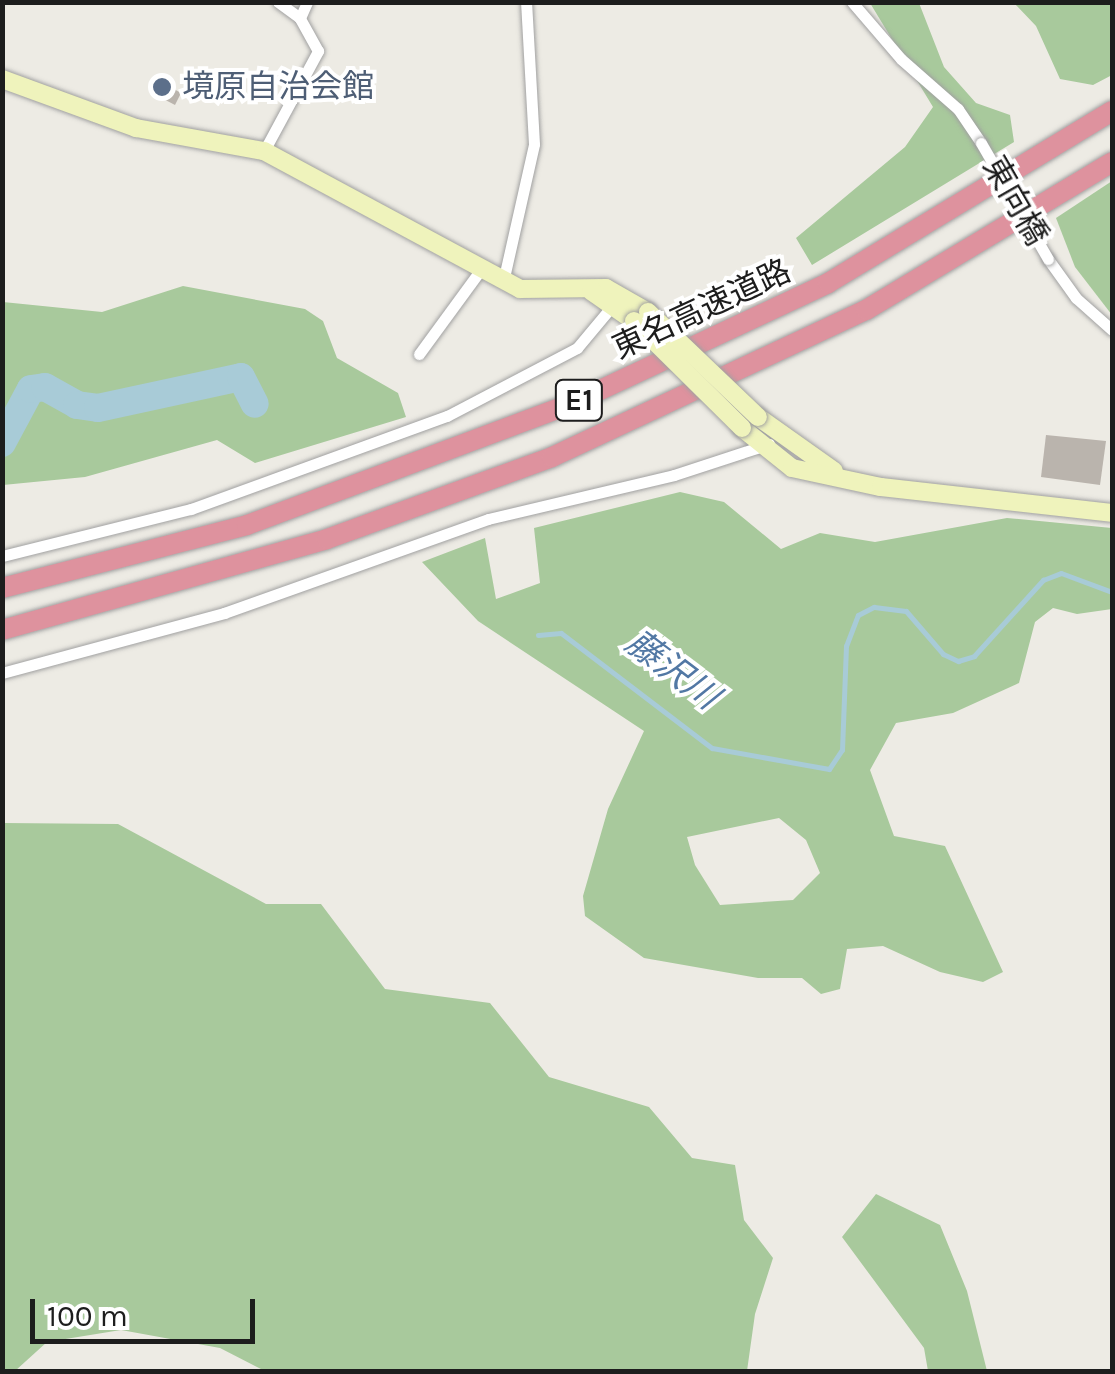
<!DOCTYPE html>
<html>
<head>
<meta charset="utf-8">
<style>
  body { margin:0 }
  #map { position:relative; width:1115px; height:1374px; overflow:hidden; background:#edebe4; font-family:Karla,"Noto Sans JP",sans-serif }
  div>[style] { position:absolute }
  .forest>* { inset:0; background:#a8c99c }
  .stream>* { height:5px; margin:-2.5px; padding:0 2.5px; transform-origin:2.5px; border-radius:2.5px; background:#a8cbd7 }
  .river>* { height:28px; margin:-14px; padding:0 14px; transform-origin:14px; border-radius:14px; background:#a8cbd7 }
  .building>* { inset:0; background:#bab4ad }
  .roads { filter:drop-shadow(0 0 2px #a1a1a1) drop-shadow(0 0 2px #a1a1a1) }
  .street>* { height:11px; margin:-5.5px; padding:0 5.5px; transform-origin:5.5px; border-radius:5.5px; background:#fff }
  .secondary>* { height:18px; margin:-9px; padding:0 9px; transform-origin:9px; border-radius:9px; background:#eff3bc }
  .highway>* { height:20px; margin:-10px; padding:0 10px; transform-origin:10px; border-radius:10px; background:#de929e }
  .bridges { filter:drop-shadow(0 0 2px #a1a1a1) drop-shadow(0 0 2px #a1a1a1) }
  .street-bridge>* { height:11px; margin:-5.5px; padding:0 5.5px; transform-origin:5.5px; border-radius:5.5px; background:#fff }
  .secondary-bridge>* { height:18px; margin:-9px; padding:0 9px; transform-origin:9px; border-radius:9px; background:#eff3bc }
  .dots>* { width:28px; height:28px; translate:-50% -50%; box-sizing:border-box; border:5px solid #fff; border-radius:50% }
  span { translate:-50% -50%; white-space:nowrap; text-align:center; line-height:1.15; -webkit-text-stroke:8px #fff; paint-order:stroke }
  .shield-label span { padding:2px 8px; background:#fff; border:2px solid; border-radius:8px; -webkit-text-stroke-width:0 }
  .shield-label { font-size:30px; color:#1d1d1d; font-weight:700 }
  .service-label { font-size:32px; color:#4e5e75 }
  .left { translate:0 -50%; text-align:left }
  .street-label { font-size:32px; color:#1d1d1d }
  .water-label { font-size:35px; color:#5278a4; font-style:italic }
  .frame { position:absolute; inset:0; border:5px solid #1d1d1d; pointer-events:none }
  .scale { position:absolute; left:30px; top:1299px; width:225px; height:45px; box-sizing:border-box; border:5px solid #1d1d1d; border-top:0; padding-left:12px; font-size:30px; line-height:35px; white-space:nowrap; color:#1d1d1d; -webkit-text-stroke:8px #fff; paint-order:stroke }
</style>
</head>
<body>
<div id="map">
  <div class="forest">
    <div style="clip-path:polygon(870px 3px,919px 3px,944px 67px,976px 103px,1010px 115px,1014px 142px,812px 265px,796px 238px,905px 147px,933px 107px)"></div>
    <div style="clip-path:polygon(1014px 3px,1112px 3px,1112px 75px,1093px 85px,1060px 79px,1036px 26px)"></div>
    <div style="clip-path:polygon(1112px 181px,1112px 315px,1075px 267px,1056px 218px)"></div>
    <div style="clip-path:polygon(183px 286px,305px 309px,323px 321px,337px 358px,398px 393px,406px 417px,255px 463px,217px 440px,85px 477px,3px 485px,3px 302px,102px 312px)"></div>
    <div style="clip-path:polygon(evenodd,680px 492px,724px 502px,781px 549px,820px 533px,875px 542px,1007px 518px,1112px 528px,1112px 609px,1077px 614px,1053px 608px,1035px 622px,1019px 683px,953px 713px,896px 723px,870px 770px,894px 836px,945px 846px,1003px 972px,983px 982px,940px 972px,883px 946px,847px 949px,840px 989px,821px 994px,802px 978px,758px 978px,644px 958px,585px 916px,583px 896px,608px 809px,644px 731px,478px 621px,422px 562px,485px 538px,496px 599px,540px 583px,534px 528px,680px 492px,779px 818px,806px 840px,820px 873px,793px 900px,720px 905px,695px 865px,687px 837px,779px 818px)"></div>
    <div style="clip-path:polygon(3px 823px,118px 824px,266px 904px,321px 904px,385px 989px,490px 1003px,549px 1077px,649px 1107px,692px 1158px,735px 1165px,744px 1220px,773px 1258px,755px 1314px,747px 1371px,265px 1371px,220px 1348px,121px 1330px,47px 1342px,15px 1371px,3px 1371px)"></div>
    <div style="clip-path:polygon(876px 1194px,940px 1225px,967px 1291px,987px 1371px,928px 1371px,924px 1348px,842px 1237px)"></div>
  </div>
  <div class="stream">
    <div style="left:538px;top:635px;width:23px;rotate:-5deg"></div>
    <div style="left:561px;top:633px;width:190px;rotate:37.3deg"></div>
    <div style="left:712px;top:748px;width:119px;rotate:10.2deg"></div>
    <div style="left:829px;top:769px;width:23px;rotate:-56deg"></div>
    <div style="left:842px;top:750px;width:104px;rotate:-87.8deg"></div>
    <div style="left:846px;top:646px;width:33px;rotate:-69deg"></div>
    <div style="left:858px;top:615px;width:18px;rotate:-27deg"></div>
    <div style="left:874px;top:607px;width:32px;rotate:7deg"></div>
    <div style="left:906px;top:611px;width:57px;rotate:49.3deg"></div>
    <div style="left:943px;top:654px;width:17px;rotate:25deg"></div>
    <div style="left:958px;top:661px;width:17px;rotate:-17deg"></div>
    <div style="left:974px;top:656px;width:103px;rotate:-47.8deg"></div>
    <div style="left:1043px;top:580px;width:19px;rotate:-21deg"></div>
    <div style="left:1061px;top:573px;width:54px;rotate:20.4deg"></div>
  </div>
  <div class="river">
    <div style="left:2px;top:443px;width:61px;rotate:-61.8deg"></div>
    <div style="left:31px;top:389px;width:14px;rotate:-8deg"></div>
    <div style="left:45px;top:387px;width:37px;rotate:29deg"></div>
    <div style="left:77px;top:405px;width:21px;rotate:8deg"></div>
    <div style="left:98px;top:408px;width:146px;rotate:-12.2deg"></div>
    <div style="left:241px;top:377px;width:30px;rotate:63deg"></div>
  </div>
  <div class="building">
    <div style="clip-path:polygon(158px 80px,181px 93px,175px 105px,152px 93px)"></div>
    <div style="clip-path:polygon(1046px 435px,1106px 441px,1100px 485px,1041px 477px)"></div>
  </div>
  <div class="roads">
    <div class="street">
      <div style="left:852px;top:2px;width:75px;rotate:49.3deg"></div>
      <div style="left:901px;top:59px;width:76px;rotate:41.3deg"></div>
      <div style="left:958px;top:109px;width:41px;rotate:55.9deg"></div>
      <div style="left:300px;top:18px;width:17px;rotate:-66deg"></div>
      <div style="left:264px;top:151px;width:114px;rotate:-61.6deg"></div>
      <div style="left:318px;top:51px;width:38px;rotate:-119deg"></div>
      <div style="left:300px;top:18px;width:27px;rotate:-144deg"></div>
      <div style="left:1048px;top:259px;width:48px;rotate:54.3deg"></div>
      <div style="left:1076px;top:298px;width:48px;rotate:41.6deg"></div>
      <div style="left:503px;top:282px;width:141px;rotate:-77.3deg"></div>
      <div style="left:534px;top:144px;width:142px;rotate:-93.2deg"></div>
      <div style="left:419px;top:354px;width:102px;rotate:-53.8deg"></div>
      <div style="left:2px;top:556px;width:195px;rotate:-14deg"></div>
      <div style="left:191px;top:509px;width:272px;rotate:-20deg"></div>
      <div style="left:447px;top:416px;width:147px;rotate:-27.6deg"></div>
      <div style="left:577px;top:348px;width:56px;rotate:-50.1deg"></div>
      <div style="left:2px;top:673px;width:230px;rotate:-15.1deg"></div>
      <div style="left:224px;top:613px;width:280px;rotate:-19.6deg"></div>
      <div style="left:488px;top:519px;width:191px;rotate:-13.3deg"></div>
      <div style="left:674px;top:475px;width:100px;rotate:-18.1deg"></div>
    </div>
    <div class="secondary">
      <div style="left:2px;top:79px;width:143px;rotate:20.1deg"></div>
      <div style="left:136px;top:128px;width:130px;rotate:10.2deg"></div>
      <div style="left:264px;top:151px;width:291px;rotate:28.3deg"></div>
      <div style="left:520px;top:289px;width:86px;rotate:-0.7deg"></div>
      <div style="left:606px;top:288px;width:48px;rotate:29.7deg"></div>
      <div style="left:591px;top:291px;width:52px;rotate:34.9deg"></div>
      <div style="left:758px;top:417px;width:93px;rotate:35.4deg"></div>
      <div style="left:742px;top:428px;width:64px;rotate:38.7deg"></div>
      <div style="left:792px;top:468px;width:91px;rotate:12.1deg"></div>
      <div style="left:881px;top:487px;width:232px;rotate:6.4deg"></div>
    </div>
    <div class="highway">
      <div style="left:2px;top:588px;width:253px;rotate:-14.4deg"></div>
      <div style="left:247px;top:525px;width:340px;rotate:-20.5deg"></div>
      <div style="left:566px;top:406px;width:289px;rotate:-25.1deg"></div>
      <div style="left:828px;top:283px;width:332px;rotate:-31.2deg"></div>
      <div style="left:2px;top:630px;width:337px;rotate:-15.6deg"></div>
      <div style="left:327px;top:539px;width:239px;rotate:-20deg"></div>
      <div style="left:552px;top:457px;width:347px;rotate:-25.1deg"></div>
      <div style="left:866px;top:310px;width:287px;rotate:-31deg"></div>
    </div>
  </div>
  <div class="bridges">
    <div class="street-bridge">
      <div style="left:981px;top:143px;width:134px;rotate:60deg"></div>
    </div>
    <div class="secondary-bridge">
      <div style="left:648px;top:312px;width:152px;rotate:43.7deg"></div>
      <div style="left:634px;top:321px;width:152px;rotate:44.7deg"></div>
    </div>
  </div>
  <div class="dots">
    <div style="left:162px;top:87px;background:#5c6f8a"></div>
  </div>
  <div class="shield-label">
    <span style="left:579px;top:400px">E1</span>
  </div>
  <div class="service-label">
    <span class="left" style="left:182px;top:87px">境原自治会館</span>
  </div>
  <div class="street-label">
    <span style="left:1015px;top:201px;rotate:60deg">東向橋</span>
    <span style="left:702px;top:310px;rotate:-25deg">東名高速道路</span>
  </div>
  <div class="water-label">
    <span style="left:672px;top:670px;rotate:37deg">藤沢川</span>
  </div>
  <div class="frame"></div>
  <div class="scale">100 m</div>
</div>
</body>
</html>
